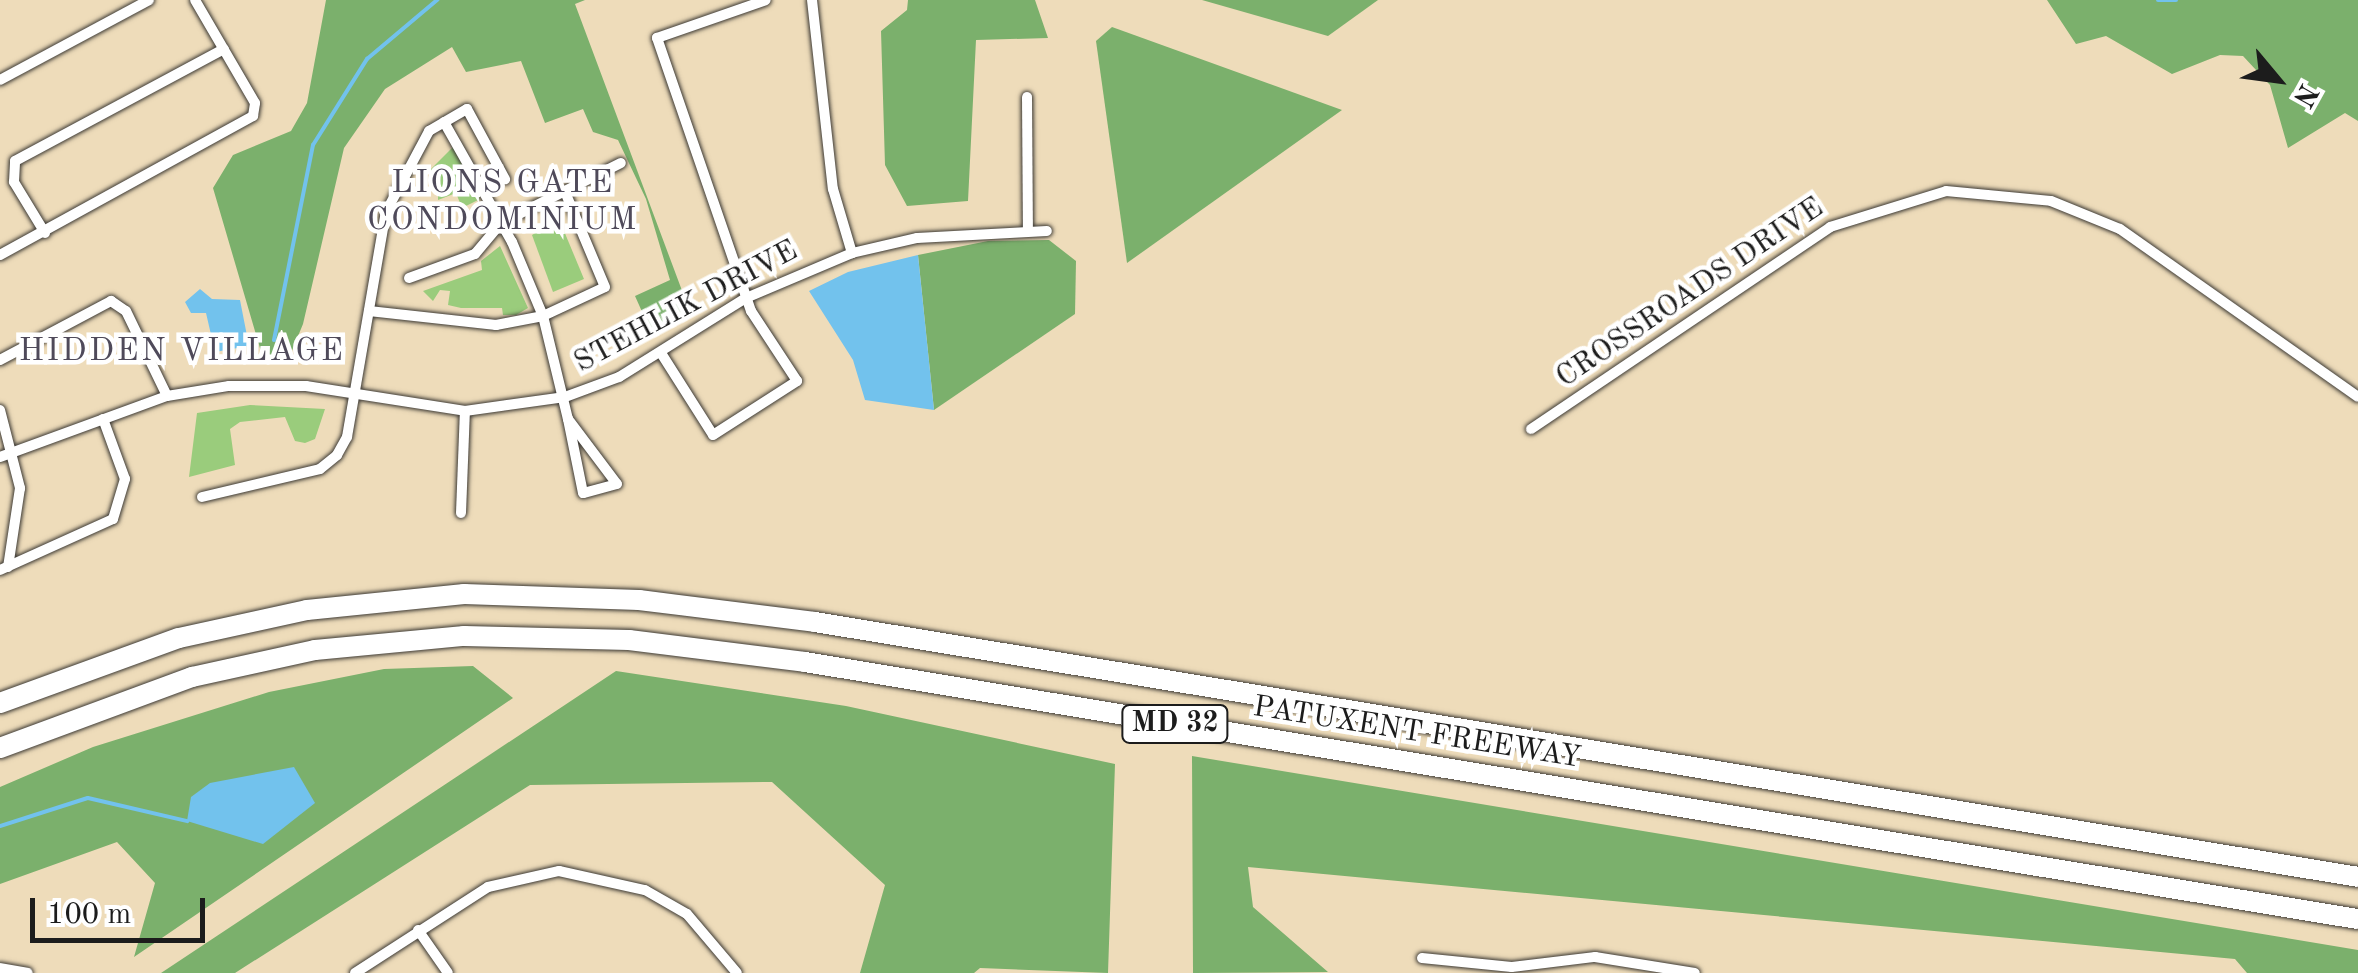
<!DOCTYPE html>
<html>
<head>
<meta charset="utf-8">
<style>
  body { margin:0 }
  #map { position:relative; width:2358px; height:973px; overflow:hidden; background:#eedcba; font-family:"Old Standard TT",serif }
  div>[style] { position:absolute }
  .green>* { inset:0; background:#9acc7c }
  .forest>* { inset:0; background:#7bb06c }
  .water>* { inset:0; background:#72c2ed }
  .stream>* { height:4px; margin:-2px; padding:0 2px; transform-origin:2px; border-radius:2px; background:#72c2ed }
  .roads { filter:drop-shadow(0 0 2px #3c3934) drop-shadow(0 0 2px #3c3934) }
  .street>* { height:10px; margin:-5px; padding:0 5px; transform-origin:5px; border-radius:5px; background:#fff }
  .highway>* { height:20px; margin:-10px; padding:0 10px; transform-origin:10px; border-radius:10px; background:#fff }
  span { translate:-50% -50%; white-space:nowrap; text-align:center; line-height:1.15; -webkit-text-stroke:9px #fff; paint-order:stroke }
  .shield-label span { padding:2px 8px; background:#fff; border:2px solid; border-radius:8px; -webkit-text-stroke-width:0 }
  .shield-label { font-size:28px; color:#1c1c1c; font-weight:700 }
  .street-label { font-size:30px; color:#1c1c1c }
  .neighbourhood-label { font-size:32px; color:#4f4a5a; letter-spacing:2.5px }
  .north { position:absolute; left:2228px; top:30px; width:100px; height:100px; -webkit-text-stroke:8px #fff; paint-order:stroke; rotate:119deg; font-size:28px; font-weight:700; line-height:40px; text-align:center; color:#1c1c1c }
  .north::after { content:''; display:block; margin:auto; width:35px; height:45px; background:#1c1c1c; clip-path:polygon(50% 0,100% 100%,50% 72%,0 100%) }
  .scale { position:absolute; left:30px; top:898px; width:175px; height:45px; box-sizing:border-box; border:5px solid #1c1c1c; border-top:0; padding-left:12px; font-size:30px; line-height:35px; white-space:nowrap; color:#1c1c1c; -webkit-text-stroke:8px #fff; paint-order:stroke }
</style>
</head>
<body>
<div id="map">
  <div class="green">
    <div style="clip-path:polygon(453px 147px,480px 199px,462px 208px,456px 193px,438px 200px,438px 178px,429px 171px)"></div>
    <div style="clip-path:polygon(559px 219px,584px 279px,553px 292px,532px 235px)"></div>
    <div style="clip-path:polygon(500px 246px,528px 308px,516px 315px,503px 315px,502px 308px,461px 308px,448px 305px,450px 291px,440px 290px,433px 301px,423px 291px,482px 270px,481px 261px)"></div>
    <div style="clip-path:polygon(250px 405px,325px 409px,315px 439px,305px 443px,295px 441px,285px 417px,240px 422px,230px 429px,235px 465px,189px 477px,197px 413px)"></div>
  </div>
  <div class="forest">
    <div style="clip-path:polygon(326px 0,585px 0,575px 4px,690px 312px,652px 334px,635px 296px,670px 280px,646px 199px,618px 140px,593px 132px,583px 109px,545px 123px,521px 61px,466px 72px,452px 47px,385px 89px,344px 148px,303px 324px,289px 358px,262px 355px,213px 188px,233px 155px,291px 131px,307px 103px)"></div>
    <div style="clip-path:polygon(908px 0,1035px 0,1048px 38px,976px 40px,968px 201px,907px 206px,885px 165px,881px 31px,907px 10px)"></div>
    <div style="clip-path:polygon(1202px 0,1378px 0,1328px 36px)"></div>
    <div style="clip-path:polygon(2047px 0,2358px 0,2358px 121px,2345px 113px,2288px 148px,2270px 85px,2243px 56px,2220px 55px,2172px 74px,2106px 36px,2076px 44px)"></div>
    <div style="clip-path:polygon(1112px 27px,1342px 110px,1127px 263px,1096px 41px)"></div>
    <div style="clip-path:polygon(1049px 240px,1076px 261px,1075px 314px,934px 410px,918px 255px,988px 241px)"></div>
    <div style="clip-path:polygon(473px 666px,513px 698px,134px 957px,155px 883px,117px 842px,0 884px,0 787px,93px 747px,269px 692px,384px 669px)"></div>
    <div style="clip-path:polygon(616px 671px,846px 706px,1115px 764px,1108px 973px,980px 968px,974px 973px,860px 973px,885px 885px,772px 782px,530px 785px,235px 973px,161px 973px)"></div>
    <div style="clip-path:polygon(1192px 756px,2358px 950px,2358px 973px,2247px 973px,2235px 959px,1248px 867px,1253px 907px,1328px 972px,1193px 973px)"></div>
  </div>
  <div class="water">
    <div style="clip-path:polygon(918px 255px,934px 410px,865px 400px,853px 360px,809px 291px,848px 272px)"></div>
    <div style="clip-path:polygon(200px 289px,212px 299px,240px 300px,249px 346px,215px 352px,206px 313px,191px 313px,185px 302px)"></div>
    <div style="clip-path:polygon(294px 767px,315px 803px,263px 844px,187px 821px,191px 797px,210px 783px)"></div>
  </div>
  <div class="stream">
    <div style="left:2158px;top:0;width:18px"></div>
    <div style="left:274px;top:340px;width:199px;rotate:-78.7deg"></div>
    <div style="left:313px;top:145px;width:102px;rotate:-57.9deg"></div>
    <div style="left:367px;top:59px;width:92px;rotate:-40.1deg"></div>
    <div style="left:0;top:826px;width:92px;rotate:-17.7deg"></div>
    <div style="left:88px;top:798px;width:102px;rotate:13.1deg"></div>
  </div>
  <div class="roads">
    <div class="street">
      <div style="left:812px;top:0;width:190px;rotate:83.7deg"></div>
      <div style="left:833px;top:189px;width:67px;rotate:73.5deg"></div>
      <div style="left:0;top:80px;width:169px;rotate:-28.2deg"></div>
      <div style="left:1027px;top:97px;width:133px;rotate:89.6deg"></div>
      <div style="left:444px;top:122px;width:138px;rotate:60.5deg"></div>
      <div style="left:512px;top:242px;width:80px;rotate:67.3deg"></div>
      <div style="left:543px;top:316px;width:106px;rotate:76.4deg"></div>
      <div style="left:568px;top:419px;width:81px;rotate:53deg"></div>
      <div style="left:617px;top:484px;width:35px;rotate:165deg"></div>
      <div style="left:583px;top:493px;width:76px;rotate:-101.5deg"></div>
      <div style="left:45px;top:233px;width:60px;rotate:-121.3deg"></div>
      <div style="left:14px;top:182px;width:21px;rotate:-87deg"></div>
      <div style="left:15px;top:161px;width:237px;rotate:-28.2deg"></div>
      <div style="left:0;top:255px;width:289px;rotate:-28.8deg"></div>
      <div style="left:253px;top:116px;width:13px;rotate:-81deg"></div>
      <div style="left:255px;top:103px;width:119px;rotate:-120.2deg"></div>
      <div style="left:409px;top:278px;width:70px;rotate:-20deg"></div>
      <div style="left:475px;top:254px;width:40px;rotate:-50deg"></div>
      <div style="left:501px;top:223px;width:134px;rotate:-26.6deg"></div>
      <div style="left:369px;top:311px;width:128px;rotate:6.3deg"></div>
      <div style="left:496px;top:325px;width:48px;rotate:-10.8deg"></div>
      <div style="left:543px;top:316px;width:68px;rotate:-25.1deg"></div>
      <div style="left:605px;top:287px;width:101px;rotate:-112.8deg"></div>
      <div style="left:661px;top:353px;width:97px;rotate:57.6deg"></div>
      <div style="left:713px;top:435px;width:100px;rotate:-32.7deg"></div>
      <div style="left:797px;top:381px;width:84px;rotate:-123.3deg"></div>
      <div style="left:751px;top:311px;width:289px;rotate:-109deg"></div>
      <div style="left:657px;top:38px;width:115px;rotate:-19.2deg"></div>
      <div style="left:0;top:360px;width:126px;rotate:-28deg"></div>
      <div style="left:111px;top:301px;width:18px;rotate:34deg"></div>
      <div style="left:126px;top:311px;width:94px;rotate:64.2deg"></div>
      <div style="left:0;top:410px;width:81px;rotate:75.6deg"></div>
      <div style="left:20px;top:488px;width:80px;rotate:98.6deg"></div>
      <div style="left:1531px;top:429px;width:361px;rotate:-34deg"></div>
      <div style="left:1830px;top:227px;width:121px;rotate:-17.2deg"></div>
      <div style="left:1946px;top:191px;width:105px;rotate:5.4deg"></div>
      <div style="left:2051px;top:201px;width:74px;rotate:22.1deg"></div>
      <div style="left:2120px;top:229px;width:291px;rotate:35.2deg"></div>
      <div style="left:0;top:457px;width:178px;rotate:-20.1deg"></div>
      <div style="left:167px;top:396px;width:63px;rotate:-9.2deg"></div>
      <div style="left:229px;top:386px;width:77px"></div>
      <div style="left:306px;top:386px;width:161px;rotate:8.9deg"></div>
      <div style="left:465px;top:411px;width:101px;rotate:-8deg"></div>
      <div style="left:565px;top:397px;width:58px;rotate:-20.3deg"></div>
      <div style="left:619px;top:377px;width:150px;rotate:-31.9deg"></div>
      <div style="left:746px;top:298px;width:115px;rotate:-23deg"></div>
      <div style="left:852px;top:253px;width:67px;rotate:-13deg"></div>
      <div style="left:917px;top:238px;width:130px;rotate:-3.1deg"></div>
      <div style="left:202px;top:497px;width:121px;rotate:-13.3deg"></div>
      <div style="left:320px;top:469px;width:22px;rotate:-39deg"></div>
      <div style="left:337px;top:455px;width:21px;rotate:-61deg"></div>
      <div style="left:347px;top:437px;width:228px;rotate:-80.2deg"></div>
      <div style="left:386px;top:212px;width:92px;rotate:-62deg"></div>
      <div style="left:429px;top:131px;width:44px;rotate:-30.1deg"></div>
      <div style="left:467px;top:109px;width:80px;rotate:61.5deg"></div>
      <div style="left:461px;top:513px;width:102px;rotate:-87.8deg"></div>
      <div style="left:0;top:570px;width:124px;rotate:-24.3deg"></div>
      <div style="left:113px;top:519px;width:42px;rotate:-73.3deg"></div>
      <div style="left:125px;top:479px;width:64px;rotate:-110.1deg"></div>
      <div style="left:418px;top:930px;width:52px;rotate:55.1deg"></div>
      <div style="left:1422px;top:958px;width:90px;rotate:5.7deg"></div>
      <div style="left:1512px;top:967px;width:84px;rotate:-6.9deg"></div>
      <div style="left:1595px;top:957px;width:101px;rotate:9.1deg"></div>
      <div style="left:0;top:968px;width:28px;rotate:10deg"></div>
      <div style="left:355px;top:973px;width:158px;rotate:-32.9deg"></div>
      <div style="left:488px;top:887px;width:73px;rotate:-12.7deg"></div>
      <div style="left:559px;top:871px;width:88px;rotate:12.5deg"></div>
      <div style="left:645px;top:890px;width:48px;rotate:29.7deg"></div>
      <div style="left:687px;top:914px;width:77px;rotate:49.7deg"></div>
    </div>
    <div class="highway">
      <div style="left:0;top:703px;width:190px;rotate:-20deg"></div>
      <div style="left:179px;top:638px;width:131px;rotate:-12.3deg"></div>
      <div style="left:307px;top:610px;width:158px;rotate:-5.8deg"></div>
      <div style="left:464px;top:594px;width:175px;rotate:2deg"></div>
      <div style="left:639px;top:600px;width:177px;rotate:7.1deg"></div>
      <div style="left:815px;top:622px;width:1564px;rotate:9.38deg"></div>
      <div style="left:0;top:748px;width:205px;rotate:-20.3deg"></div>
      <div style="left:192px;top:677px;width:126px;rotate:-12.4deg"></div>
      <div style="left:315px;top:650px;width:150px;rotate:-5.4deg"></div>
      <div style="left:464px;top:636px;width:165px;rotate:1.4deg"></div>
      <div style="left:629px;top:640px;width:177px;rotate:7.1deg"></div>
      <div style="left:805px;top:662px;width:1574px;rotate:9.4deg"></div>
    </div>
  </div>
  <div class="shield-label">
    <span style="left:1175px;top:724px">MD 32</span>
  </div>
  <div class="street-label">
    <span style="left:1690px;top:293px;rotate:-34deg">CROSSROADS DRIVE</span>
    <span style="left:686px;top:307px;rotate:-28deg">STEHLIK DRIVE</span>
    <span style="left:1417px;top:733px;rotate:9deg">PATUXENT FREEWAY</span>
  </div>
  <div class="neighbourhood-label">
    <span style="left:503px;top:203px">LIONS GATE<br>CONDOMINIUM</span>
    <span style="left:182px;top:352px">HIDDEN VILLAGE</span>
  </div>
  <div class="north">N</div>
  <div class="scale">100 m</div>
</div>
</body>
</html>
